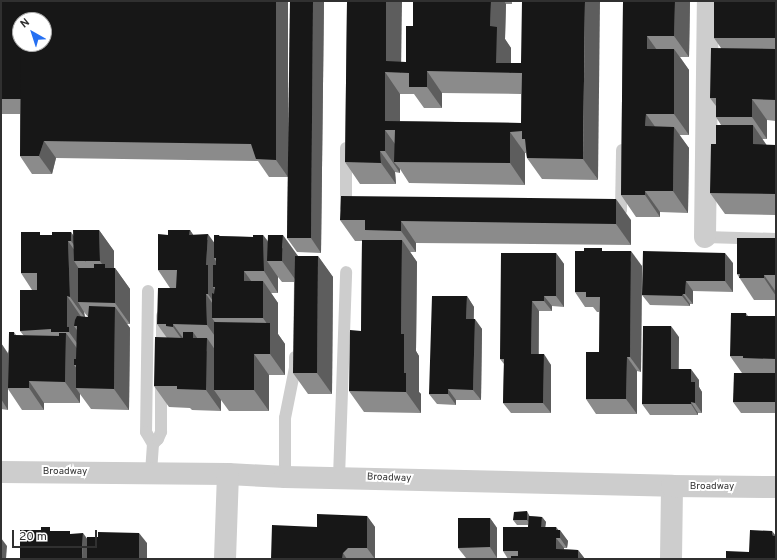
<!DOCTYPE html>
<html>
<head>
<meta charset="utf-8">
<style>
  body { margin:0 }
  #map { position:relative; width:777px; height:560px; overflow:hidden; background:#fff; font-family:Overpass,sans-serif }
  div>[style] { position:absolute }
  .service>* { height:12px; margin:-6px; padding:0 6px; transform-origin:6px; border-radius:6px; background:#cdcdcd }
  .minor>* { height:22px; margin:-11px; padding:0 11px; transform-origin:11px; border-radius:11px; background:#cdcdcd }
  .tertiary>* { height:22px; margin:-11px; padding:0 11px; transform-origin:11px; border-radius:11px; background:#cdcdcd }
  .wall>* { inset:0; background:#8b8b8b }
  .shaded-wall>* { inset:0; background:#5d5d5d }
  .building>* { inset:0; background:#171717 }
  span { translate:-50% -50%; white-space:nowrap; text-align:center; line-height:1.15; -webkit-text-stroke:4px #fff; paint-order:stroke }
  .street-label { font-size:10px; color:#303030 }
  .frame { position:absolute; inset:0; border:2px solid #303030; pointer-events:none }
  .north { position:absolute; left:12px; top:12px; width:40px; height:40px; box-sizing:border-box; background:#fff; border:1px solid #acacac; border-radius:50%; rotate:321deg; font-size:11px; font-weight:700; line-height:16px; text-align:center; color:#303030 }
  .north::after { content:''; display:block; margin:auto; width:14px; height:18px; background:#2670f2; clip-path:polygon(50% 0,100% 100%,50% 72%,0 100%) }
  .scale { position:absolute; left:12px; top:530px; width:85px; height:18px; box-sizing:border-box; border:2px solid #303030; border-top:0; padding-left:5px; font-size:12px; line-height:14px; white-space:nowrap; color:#303030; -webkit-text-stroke:3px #fff; paint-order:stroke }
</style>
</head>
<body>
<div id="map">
  <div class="service">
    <div style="left:346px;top:148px;width:59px;rotate:90deg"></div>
    <div style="left:346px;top:207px;width:4px"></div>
    <div style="left:611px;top:210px;width:10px"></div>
    <div style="left:621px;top:210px;width:60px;rotate:-89deg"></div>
    <div style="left:705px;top:237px;width:71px;rotate:1.6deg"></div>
    <div style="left:148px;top:291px;width:141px;rotate:90.8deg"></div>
    <div style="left:146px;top:432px;width:14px;rotate:60deg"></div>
    <div style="left:153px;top:444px;width:29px;rotate:94deg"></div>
    <div style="left:162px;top:353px;width:37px;rotate:-90deg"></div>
    <div style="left:153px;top:444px;width:7px;rotate:-45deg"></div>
    <div style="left:158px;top:439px;width:8px;rotate:-67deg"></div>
    <div style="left:161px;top:432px;width:50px;rotate:-90deg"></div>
    <div style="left:285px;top:477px;width:59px;rotate:-90deg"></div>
    <div style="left:285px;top:418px;width:51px;rotate:-78.7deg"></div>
    <div style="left:295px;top:368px;width:11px;rotate:-90deg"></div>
    <div style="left:339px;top:477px;width:205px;rotate:-88deg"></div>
  </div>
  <div class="minor">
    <div style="left:705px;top:237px;width:236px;rotate:-89.3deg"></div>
    <div style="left:671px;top:559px;width:73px;rotate:-89.2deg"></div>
  </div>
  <div class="tertiary">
    <div style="left:1px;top:472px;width:227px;rotate:0.5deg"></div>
    <div style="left:228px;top:474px;width:57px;rotate:3deg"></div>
    <div style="left:285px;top:477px;width:387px;rotate:1.3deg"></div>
    <div style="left:672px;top:486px;width:104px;rotate:0.6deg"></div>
    <div style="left:225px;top:559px;width:85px;rotate:-88deg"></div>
  </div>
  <div class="wall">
    <div style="clip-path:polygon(1px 1px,288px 1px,288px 136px,290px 1px,324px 1px,321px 253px,297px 252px,287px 238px,288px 177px,269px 177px,258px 161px,56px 158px,52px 174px,32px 174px,20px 156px,20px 114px,1px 114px)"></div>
    <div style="clip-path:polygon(evenodd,347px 1px,401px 62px,406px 62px,413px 26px,413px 1px,512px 1px,512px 4px,506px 4px,505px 39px,511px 48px,511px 63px,521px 63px,598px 180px,542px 179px,527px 158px,526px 153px,525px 153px,525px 185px,409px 183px,400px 169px,400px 173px,395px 172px,396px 184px,360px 184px,345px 162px,347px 1px,442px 93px,521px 94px,521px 123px,400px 121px,400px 94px,414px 94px,424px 108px,442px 108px,442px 93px)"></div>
    <div style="clip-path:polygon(623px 1px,690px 1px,689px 57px,680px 57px,689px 70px,689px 135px,679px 135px,689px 148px,688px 213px,660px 212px,660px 217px,636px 217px,621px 195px)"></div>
    <div style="clip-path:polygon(776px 1px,776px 121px,767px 120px,767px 139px,762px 139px,766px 145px,776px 145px,776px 215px,725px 214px,710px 193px,716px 144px,721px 125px,716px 117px,716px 106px,710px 98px,721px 48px,714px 38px)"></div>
    <div style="clip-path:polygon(340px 220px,631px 220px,631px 245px,416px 243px,416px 252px,410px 252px,417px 262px,416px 351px,419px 356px,419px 392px,421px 394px,421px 413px,364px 412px,349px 391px,361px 331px,362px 241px,355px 241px)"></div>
    <div style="clip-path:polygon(evenodd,99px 230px,114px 251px,114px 268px,115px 268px,130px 289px,130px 324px,127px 324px,130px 328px,129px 410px,91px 409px,80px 394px,80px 403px,44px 403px,44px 410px,22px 410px,8px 389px,8px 410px,1px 409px,1px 343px,8px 353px,14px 332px,16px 335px,24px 336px,20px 331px,32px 290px,21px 273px,42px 235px,52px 235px,71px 232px,73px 236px,99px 230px,84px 312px,88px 317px,85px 317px,84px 312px)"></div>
    <div style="clip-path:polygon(190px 230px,193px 235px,214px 242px,219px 235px,220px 236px,253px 237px,263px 235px,268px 241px,298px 256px,318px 256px,333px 277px,332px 394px,308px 394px,293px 373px,294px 282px,282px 282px,278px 277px,278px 293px,271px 293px,278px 303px,278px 334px,285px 344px,285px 375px,269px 375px,269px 411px,229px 411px,221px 400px,221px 411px,192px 410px,190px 408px,169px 407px,154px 386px,167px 338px,157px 324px,170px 288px,158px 270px,168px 235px)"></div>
    <div style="clip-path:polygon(776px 238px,776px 300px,754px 300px,737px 274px)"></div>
    <div style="clip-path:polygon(604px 251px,642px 266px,641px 372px,637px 371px,637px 414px,596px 414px,586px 399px,599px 352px,599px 312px,597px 312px,593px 307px,585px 307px,575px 292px)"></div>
    <div style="clip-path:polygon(556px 253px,564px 264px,564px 307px,552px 306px,552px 311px,539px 311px,539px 354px,551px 365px,551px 413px,511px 413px,503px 403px,504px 364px,500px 359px)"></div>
    <div style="clip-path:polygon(733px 263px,733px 292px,693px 291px,693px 304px,690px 304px,690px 306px,650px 305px,642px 295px)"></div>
    <div style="clip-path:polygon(467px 296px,474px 307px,474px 319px,482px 329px,481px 400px,456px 400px,456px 405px,437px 404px,429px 394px)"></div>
    <div style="clip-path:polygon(746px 313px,748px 316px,776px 316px,776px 413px,741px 413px,733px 402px,742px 373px,730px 356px)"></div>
    <div style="clip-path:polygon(679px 337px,679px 369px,699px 380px,699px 387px,702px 392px,702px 413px,698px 413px,698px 415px,650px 415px,642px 404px)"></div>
    <div style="clip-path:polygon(367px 516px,375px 527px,375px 559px,271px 559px,317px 527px)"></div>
    <div style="clip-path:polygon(530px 516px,542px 517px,546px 522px,545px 527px,556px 527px,568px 541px,567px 548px,564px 548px,564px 549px,578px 550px,585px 559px,508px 559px,503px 551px,528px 527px,528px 525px,517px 525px,513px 520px)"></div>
    <div style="clip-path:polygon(490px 518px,497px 528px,497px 558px,466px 558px,458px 548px)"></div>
  </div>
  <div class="shaded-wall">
    <div style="clip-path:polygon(276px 1px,288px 1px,288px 177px,276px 160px)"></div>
    <div style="clip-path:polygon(313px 1px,324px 1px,321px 253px,311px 238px)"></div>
    <div style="clip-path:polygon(386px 1px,402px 1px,401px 73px,386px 61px)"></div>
    <div style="clip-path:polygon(491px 1px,504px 1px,506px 4px,505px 39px,511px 48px,511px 73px,496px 63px,490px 26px)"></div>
    <div style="clip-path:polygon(585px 1px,600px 1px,598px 180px,583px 159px)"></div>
    <div style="clip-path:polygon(675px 1px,690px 1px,689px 57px,674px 36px)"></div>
    <div style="clip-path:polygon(647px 36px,662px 57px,647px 49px)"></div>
    <div style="clip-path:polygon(674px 49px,689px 70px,689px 135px,674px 114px)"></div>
    <div style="clip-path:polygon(427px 71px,442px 93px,442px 108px,427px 87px)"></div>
    <div style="clip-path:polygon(385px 72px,400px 94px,400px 138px,395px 130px,385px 121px)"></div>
    <div style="clip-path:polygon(752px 99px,767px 120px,767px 139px,752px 117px)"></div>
    <div style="clip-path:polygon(646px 114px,661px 135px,645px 126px)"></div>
    <div style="clip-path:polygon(753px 125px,768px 147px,753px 144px)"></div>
    <div style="clip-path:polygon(674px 127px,689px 148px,688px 213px,673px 191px)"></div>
    <div style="clip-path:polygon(385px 130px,400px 151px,394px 162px,400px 169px,400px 173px,385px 151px)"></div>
    <div style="clip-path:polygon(510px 132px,525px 153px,525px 185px,510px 163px)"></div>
    <div style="clip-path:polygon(44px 141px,56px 158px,52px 174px,39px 156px)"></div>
    <div style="clip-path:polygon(380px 151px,395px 172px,396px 184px,381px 163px)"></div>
    <div style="clip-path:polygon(645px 191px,660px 212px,660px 217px,645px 195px)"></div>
    <div style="clip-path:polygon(616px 199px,631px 220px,631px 245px,616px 224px)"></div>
    <div style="clip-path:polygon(401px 221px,416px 243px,416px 252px,401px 231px)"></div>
    <div style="clip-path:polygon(99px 230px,114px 251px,114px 277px,115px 268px,130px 289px,130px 324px,115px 303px,114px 282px,100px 261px)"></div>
    <div style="clip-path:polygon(190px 230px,204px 251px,189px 235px)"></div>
    <div style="clip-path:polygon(71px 232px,86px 254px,86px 262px,71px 241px)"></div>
    <div style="clip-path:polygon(208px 234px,223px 255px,216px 258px,214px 258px,222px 271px,215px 287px,213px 287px,223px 301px,223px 315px,208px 294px,206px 265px)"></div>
    <div style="clip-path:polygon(263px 235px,278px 256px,267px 261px,278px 277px,278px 293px,264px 271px)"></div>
    <div style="clip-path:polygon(283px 235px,298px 256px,297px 282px,282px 261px)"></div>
    <div style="clip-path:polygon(402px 240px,417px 262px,416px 351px,419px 356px,419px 392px,421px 394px,421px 413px,406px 392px,404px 373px,401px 334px)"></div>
    <div style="clip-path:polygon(68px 241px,82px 261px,74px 261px,83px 275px,78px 302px,84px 312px,85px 318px,70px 297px)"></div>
    <div style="clip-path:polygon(631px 251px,642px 266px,641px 372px,630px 357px)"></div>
    <div style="clip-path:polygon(556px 253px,564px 264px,564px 307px,556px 296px)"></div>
    <div style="clip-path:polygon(725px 253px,733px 263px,733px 292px,725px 281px)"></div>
    <div style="clip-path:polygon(318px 256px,333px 277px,332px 394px,317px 373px)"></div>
    <div style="clip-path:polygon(244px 271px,259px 292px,244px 281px)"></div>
    <div style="clip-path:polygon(764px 275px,776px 292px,776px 296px,764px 278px)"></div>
    <div style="clip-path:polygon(263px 281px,278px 303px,278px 334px,285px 344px,285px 375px,270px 354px,270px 328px,263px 318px)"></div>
    <div style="clip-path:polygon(686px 281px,693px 291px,693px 304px,685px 294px)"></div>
    <div style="clip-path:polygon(206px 294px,221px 316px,212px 318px,221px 331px,222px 346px,207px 325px)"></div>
    <div style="clip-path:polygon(683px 294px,690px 304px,690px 306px,682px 296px)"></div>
    <div style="clip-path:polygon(67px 296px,82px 318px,77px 326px,74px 326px,82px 337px,84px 353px,69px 332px,67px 327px)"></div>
    <div style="clip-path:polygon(467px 296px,474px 307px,473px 329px,466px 319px)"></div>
    <div style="clip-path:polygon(544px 296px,552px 306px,552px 311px,544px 301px)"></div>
    <div style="clip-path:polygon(532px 301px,539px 311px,538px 365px,531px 354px)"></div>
    <div style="clip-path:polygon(115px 307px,130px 328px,129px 410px,114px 389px)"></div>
    <div style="clip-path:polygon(475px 319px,482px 329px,481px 400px,473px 390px)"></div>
    <div style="clip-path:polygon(173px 324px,188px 345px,188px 348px,173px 327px)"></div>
    <div style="clip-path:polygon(671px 326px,679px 337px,678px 380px,671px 369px)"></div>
    <div style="clip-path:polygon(193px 332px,207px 352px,207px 338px,222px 360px,214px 390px,221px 400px,221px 411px,206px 390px,193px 338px)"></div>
    <div style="clip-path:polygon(66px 333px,81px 354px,76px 365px,74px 365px,81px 374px,76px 388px,80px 394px,80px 403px,65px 382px)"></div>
    <div style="clip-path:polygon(1px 343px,8px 354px,8px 410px,1px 399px)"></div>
    <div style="clip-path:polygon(254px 354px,269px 375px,269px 411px,254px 390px)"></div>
    <div style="clip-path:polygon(544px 354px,551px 365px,551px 413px,543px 403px)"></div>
    <div style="clip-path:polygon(627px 357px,637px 371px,637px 414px,626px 399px)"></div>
    <div style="clip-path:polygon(691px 369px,699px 380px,699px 387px,702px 392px,702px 413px,695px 403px,691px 382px)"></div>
    <div style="clip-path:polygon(29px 381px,44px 403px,44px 410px,29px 388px)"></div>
    <div style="clip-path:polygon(448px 389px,456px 400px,456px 405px,448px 394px)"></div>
    <div style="clip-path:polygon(691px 402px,698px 413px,698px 415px,691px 404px)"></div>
    <div style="clip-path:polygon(527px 511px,530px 517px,531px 525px,527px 520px)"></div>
    <div style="clip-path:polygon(367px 516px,375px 527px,375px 559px,367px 548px)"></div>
    <div style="clip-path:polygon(542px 517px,546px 522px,544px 536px,540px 531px)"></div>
    <div style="clip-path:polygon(490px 518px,497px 528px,497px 558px,490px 547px)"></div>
    <div style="clip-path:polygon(556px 527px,560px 533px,560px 530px,568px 541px,567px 548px,560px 538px,556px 530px)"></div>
    <div style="clip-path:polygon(772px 531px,776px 536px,776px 541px,773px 536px)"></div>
    <div style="clip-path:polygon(83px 533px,91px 544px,90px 559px,82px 559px)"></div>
    <div style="clip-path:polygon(139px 533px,147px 543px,147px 559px,139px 559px)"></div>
    <div style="clip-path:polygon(1px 538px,7px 546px,6px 559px,1px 559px)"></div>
    <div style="clip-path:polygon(556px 538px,564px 548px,564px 559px,556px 549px)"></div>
    <div style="clip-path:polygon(578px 550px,585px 559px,578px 559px)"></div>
    <div style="clip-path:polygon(343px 553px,347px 559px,342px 559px)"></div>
  </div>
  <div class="building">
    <div style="clip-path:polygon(1px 1px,22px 1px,22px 20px,20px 20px,20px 44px,21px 44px,21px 99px,1px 99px)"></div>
    <div style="clip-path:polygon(22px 1px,276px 1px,276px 160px,256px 159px,251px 144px,44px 141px,39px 156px,20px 156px,21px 44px,44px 44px,44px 20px,22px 20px)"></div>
    <div style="clip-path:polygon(290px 1px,313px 1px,311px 238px,287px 238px)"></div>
    <div style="clip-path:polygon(evenodd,347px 1px,386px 1px,386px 61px,406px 62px,406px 26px,413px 26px,413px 1px,491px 1px,490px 26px,497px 27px,496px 63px,521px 63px,522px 1px,585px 1px,583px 159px,527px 158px,525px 139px,522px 139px,522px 131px,510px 132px,510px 163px,394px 162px,395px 130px,385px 130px,385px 151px,380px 151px,381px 163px,345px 162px,347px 1px,427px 71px,522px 73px,521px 123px,385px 121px,385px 72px,409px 73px,409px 87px,427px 87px,427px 71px)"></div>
    <div style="clip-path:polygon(623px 1px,675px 1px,674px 36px,647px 36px,647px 49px,674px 49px,674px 114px,646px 114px,645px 126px,674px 127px,673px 191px,645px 191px,645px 195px,621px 195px)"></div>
    <div style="clip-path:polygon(714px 1px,776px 1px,776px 38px,714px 38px)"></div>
    <div style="clip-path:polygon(711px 48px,776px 49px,776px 100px,752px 99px,752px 117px,716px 117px,716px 98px,710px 98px)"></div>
    <div style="clip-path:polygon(716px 125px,753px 125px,753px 144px,776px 145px,776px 194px,710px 193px,711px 144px,716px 144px)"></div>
    <div style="clip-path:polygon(341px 196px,616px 199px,616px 224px,401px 221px,401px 231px,365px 230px,365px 220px,340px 220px)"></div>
    <div style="clip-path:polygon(73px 230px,99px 230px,100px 261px,74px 261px)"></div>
    <div style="clip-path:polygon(168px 230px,190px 230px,189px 235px,208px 234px,206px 265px,208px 265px,208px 294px,206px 294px,207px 325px,173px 324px,173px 327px,166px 326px,166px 324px,157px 324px,158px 288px,176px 288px,177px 270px,158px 270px,158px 234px,168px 235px)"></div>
    <div style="clip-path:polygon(21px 232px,40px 232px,40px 235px,52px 235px,52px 232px,71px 232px,71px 241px,68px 241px,70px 297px,67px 296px,67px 327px,69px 327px,69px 332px,51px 332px,51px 329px,20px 331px,20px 290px,37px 290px,37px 273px,21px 273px)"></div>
    <div style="clip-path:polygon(214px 235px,219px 235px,219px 236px,253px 237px,253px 235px,263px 235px,264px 271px,244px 271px,244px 281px,263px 281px,263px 318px,212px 318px,212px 293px,214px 294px,215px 287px,213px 287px,213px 265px,216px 265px,216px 258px,214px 258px)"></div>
    <div style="clip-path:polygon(268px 235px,283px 235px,282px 261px,267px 261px)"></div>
    <div style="clip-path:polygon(737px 238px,776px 238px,776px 275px,764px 275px,764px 278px,739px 278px,740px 274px,737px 274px)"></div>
    <div style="clip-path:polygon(362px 240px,402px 240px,401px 334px,404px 334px,404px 373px,406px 373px,406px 392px,349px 391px,350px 330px,361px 331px)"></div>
    <div style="clip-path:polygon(584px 248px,602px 248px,602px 251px,631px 251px,630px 357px,627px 357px,626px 399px,586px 399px,586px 352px,599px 352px,600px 297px,586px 297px,586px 292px,575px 292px,575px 251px,584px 251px)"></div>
    <div style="clip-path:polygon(643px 251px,725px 253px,725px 281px,686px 281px,685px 294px,683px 294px,682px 296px,642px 295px)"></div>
    <div style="clip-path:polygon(501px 253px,556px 253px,556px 296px,544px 296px,544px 301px,532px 301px,531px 354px,544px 354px,543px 403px,503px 403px,504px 359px,500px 359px)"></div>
    <div style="clip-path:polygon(295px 256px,318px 256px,317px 373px,293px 373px)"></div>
    <div style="clip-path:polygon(94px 264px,105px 264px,105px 268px,115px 268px,115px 303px,78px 302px,78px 268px,94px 268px)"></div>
    <div style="clip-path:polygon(432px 296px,467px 296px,466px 319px,475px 319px,473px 390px,448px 389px,448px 394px,429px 394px)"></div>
    <div style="clip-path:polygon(89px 306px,115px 307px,114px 389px,76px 388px,76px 365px,74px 365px,74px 359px,76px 359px,77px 326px,74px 326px,75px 320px,77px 316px,88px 317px)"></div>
    <div style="clip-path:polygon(731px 313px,746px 313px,746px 316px,776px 316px,776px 359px,743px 358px,743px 356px,730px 356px)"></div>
    <div style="clip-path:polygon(214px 322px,270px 323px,270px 354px,254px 354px,254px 390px,214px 390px)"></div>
    <div style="clip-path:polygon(643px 326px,671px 326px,671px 369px,691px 369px,691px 382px,695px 382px,695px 403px,691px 402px,691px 404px,642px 404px)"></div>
    <div style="clip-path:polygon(9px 332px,14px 332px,14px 335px,59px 336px,59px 333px,66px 333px,65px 382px,29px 381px,29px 388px,8px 388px)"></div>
    <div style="clip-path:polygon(183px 332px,193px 332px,193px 338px,207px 338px,206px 390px,177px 389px,177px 386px,154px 386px,155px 337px,183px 338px)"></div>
    <div style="clip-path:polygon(734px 373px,776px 373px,776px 402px,733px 402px)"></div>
    <div style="clip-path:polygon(527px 511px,527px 520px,513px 520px,514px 512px)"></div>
    <div style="clip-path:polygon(317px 514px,367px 516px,367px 548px,348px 548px,343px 553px,342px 559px,271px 559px,272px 525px,317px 527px)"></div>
    <div style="clip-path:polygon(529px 516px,542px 517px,541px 527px,528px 527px)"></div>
    <div style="clip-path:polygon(458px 518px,490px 518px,490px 547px,458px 548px)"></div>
    <div style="clip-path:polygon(41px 527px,50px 527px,50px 531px,70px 531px,70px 534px,83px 533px,82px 559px,20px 559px,20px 530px,41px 530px)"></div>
    <div style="clip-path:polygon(503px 527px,556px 527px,556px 530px,560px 530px,560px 538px,556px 538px,556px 549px,578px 550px,578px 559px,511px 559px,511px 556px,518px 556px,518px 551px,503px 551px)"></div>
    <div style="clip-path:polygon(750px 530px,772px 531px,773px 536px,776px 536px,776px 559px,726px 559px,726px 551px,749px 552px)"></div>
    <div style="clip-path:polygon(98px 532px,139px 533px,139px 559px,87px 559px,87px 537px,98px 537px)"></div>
  </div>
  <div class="street-label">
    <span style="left:65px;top:472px">Broadway</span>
    <span style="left:389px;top:478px;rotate:2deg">Broadway</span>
    <span style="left:712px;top:487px">Broadway</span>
  </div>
  <div class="frame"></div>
  <div class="north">N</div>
  <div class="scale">20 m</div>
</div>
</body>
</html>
